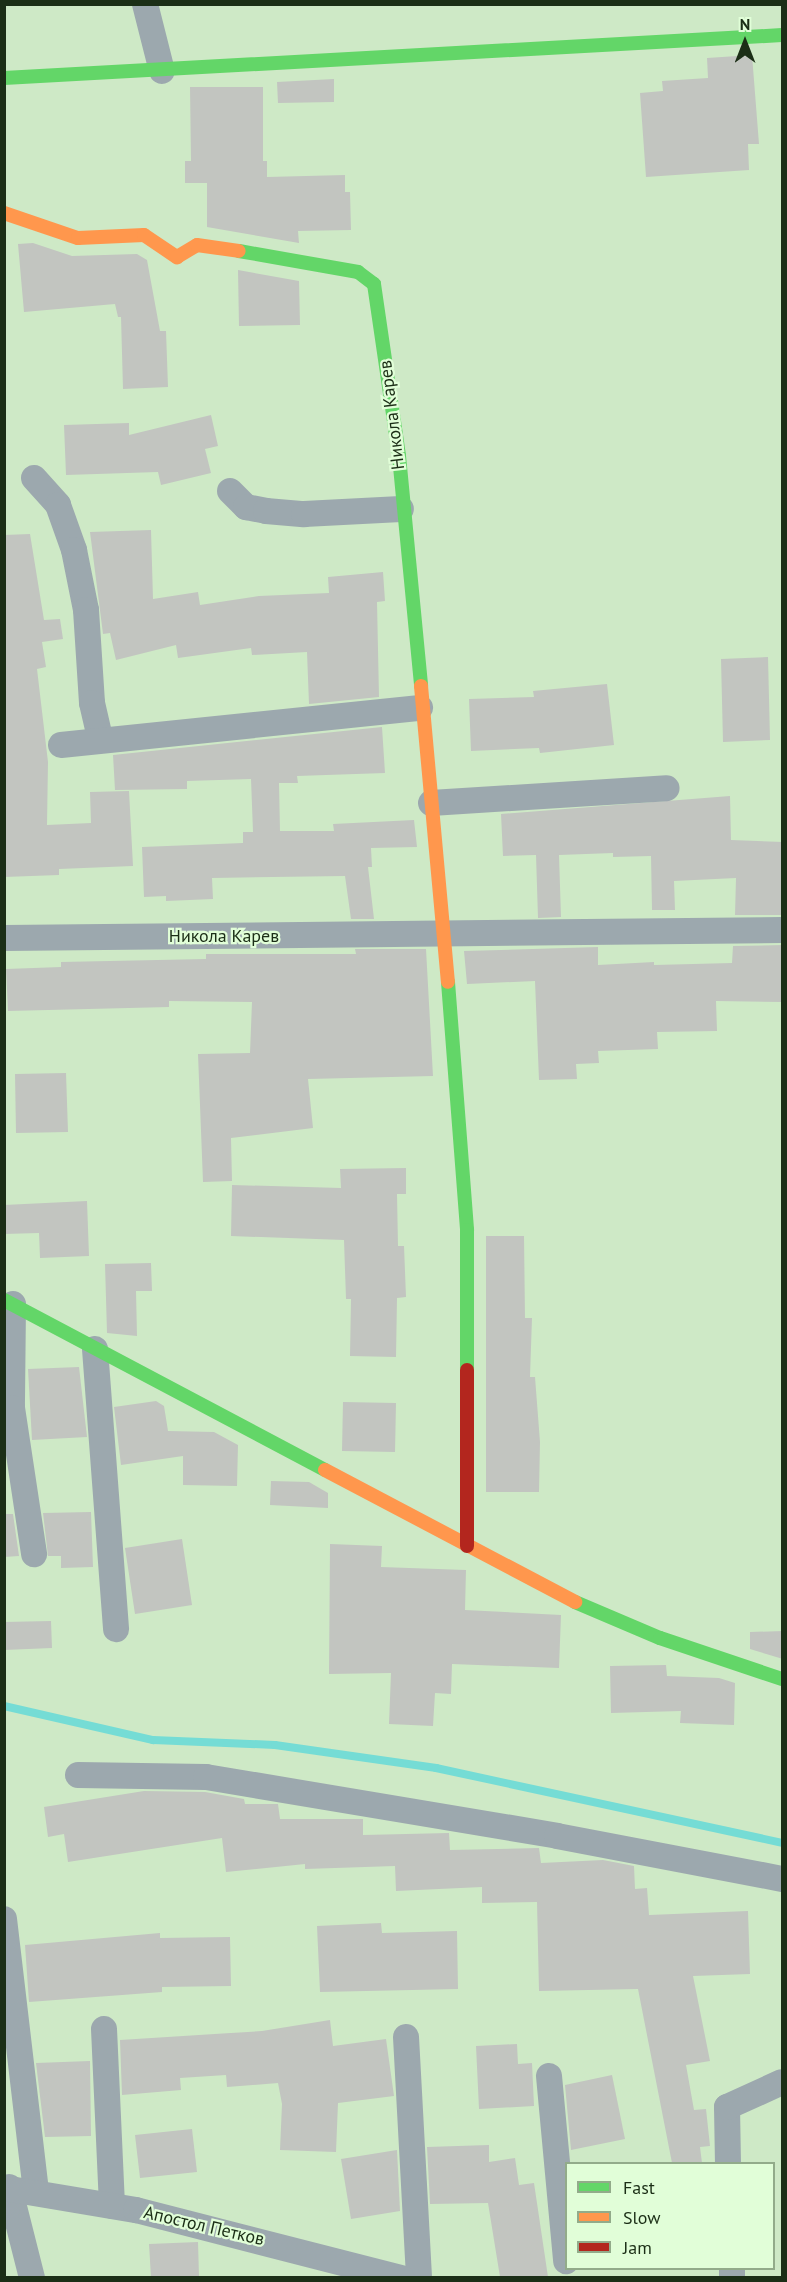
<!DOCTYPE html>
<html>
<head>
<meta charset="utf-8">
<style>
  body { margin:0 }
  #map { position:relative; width:787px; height:2282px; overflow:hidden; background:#cee9c6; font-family:"PT Sans",sans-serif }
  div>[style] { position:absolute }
  .stream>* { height:8px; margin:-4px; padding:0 4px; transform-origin:4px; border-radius:4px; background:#75dcd5 }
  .building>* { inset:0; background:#c2c5c0 }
  .street>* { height:26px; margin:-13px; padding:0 13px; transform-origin:13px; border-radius:13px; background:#9ca8ae }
  .fast>* { height:14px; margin:-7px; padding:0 7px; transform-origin:7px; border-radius:7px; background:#63d668 }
  .slow>* { height:14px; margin:-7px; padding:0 7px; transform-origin:7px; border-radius:7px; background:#ff974d }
  .jam>* { height:14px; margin:-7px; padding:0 7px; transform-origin:7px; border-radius:7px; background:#b3261e }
  span { translate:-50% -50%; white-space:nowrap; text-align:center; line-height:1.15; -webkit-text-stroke:4.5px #e1fed8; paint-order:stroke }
  .street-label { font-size:18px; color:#1b2e16 }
  .frame { position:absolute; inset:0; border:6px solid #1b2e16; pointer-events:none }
  .legend { position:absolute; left:565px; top:2162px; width:210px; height:108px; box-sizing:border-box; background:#e1fed8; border:2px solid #92ab8a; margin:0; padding:8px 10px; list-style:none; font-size:18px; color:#1b2e16 }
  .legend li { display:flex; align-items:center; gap:12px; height:30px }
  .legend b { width:30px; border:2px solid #92ab8a }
  .north { position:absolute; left:715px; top:12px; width:60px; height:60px; -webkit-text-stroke:4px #e1fed8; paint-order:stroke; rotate:0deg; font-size:16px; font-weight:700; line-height:24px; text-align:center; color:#1b2e16 }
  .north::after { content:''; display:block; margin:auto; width:21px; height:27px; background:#1b2e16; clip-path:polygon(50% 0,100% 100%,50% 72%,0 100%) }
</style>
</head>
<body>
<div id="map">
  <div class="stream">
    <div style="left:4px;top:1706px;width:153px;rotate:12.9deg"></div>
    <div style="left:153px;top:1740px;width:122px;rotate:2.3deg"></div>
    <div style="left:275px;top:1745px;width:163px;rotate:8.1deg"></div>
    <div style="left:436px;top:1768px;width:354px;rotate:12.2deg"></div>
  </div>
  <div class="building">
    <div style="clip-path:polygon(752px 55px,759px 144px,748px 144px,749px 170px,646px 177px,640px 93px,663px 91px,662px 81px,708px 78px,707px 58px)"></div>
    <div style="clip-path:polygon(334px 79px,334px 102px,278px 103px,277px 82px)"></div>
    <div style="clip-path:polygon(190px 87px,263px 87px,263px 161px,267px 161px,267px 177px,345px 175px,345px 192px,350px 192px,351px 230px,298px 231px,299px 243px,207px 227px,207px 183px,185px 183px,185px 161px,191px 161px)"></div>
    <div style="clip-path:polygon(33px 243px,72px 256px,137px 254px,147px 260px,160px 331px,166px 331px,168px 387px,123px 389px,121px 317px,118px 317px,115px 304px,24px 312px,18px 244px)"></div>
    <div style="clip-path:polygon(238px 270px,299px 281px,300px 325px,239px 326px)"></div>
    <div style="clip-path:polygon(211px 415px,218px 446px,205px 449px,211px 473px,161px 485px,158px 472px,66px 475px,64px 425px,129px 423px,129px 435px)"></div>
    <div style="clip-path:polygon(151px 530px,153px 599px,198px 592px,200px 605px,259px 596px,329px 593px,328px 577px,383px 572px,385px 601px,377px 602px,379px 697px,309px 704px,307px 652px,252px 655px,251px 648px,178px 658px,176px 645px,116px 660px,110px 633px,103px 634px,90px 532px)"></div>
    <div style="clip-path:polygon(30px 534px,44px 620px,60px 619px,63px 639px,42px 642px,46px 667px,37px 669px,48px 762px,47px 825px,91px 823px,90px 792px,129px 791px,133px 866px,59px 869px,59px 875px,4px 877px,4px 535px)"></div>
    <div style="clip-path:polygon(768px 657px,770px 740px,723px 742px,721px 659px)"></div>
    <div style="clip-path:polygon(607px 684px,614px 745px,540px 753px,539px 748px,471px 751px,469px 699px,534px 697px,533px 691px)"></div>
    <div style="clip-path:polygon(382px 727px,385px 773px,297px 776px,298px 783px,279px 783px,280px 831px,334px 831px,333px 824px,414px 820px,417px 847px,371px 848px,372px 867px,368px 867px,374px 919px,351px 919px,345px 876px,212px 878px,213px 899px,166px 901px,166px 896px,144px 897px,142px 847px,243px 843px,243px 832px,253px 832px,251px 779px,187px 781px,187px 789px,115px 790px,113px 755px)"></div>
    <div style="clip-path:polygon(730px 796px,731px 840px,783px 842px,783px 915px,735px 915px,736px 878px,674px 881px,675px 910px,652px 910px,651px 856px,613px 857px,613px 853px,559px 855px,561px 917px,538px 918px,536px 855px,503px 856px,501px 814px)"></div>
    <div style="clip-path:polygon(783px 945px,783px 1002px,716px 1001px,717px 1031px,657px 1032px,658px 1049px,598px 1051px,599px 1063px,576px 1064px,577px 1079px,539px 1080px,535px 981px,467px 984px,464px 951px,598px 947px,598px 965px,654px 962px,654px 965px,732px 963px,733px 946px)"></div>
    <div style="clip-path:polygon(355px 949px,426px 949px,433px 1076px,308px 1079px,313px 1128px,231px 1138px,232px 1181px,203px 1182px,198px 1054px,250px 1053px,252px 1002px,169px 1001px,169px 1007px,8px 1011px,6px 969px,61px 967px,61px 962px,206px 959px,206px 954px,356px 954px)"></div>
    <div style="clip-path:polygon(66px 1073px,68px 1132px,16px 1133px,15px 1074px)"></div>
    <div style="clip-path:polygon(406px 1168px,406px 1194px,397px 1194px,398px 1246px,404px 1246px,406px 1297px,397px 1298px,396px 1357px,350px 1356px,351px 1299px,346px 1299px,344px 1240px,231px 1236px,232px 1185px,341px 1188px,340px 1169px)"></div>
    <div style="clip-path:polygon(87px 1201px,89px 1256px,40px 1258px,39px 1233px,4px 1234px,4px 1205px)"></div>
    <div style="clip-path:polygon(486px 1236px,524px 1236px,525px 1318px,532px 1318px,530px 1377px,535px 1377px,540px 1442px,539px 1492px,486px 1492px)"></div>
    <div style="clip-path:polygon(151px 1263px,152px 1291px,136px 1291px,137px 1336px,107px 1333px,105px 1264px)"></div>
    <div style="clip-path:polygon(79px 1367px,87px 1437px,32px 1440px,28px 1369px)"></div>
    <div style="clip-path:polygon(156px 1401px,164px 1406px,168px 1431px,214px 1432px,238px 1445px,237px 1486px,183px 1485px,183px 1456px,121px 1465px,114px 1407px)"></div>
    <div style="clip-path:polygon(343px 1402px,396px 1403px,395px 1452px,342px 1451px)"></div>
    <div style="clip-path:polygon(271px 1481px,309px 1482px,328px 1493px,328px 1508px,270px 1505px)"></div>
    <div style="clip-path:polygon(91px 1512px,93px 1567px,61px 1568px,61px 1556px,48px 1556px,43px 1513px)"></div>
    <div style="clip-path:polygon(4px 1514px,13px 1514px,19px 1556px,4px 1557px)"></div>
    <div style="clip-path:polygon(182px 1539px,192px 1605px,135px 1614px,125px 1548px)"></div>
    <div style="clip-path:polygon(330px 1544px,382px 1546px,381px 1567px,466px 1570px,465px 1610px,561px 1615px,559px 1668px,452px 1664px,451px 1694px,435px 1693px,433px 1726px,389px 1724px,391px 1673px,329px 1674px)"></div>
    <div style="clip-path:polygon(51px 1621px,52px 1648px,4px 1650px,4px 1622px)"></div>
    <div style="clip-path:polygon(783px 1631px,783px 1659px,750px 1649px,750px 1632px)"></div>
    <div style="clip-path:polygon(666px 1665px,667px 1676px,719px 1678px,735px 1683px,734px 1725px,680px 1723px,681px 1711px,611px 1713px,610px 1666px)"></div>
    <div style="clip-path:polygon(144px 1791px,205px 1792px,244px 1799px,245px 1804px,278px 1804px,280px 1819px,363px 1819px,363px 1835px,449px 1833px,450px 1850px,539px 1848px,541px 1863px,603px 1860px,634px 1866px,635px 1889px,647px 1888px,649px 1915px,748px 1911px,750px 1974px,693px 1976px,710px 2061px,686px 2065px,694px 2110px,706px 2109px,710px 2146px,700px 2147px,702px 2163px,672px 2163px,638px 1989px,539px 1991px,537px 1902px,482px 1903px,482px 1887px,396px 1891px,395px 1866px,305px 1869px,305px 1864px,226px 1872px,222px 1838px,68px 1862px,64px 1834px,48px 1837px,44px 1807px)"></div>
    <div style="clip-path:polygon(381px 1923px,382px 1933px,457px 1931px,458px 1989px,320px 1992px,317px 1926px)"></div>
    <div style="clip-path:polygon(160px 1933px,160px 1938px,230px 1937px,231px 1986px,162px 1987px,162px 1992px,29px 2002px,25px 1945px)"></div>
    <div style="clip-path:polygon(330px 2020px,333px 2046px,386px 2039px,394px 2096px,338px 2103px,336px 2152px,280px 2150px,282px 2104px,278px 2083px,227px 2087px,226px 2075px,180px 2078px,181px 2090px,122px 2095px,120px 2040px,262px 2031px)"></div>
    <div style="clip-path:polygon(517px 2044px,518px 2064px,532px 2063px,534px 2106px,479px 2109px,476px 2046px)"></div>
    <div style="clip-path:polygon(90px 2061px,91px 2136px,45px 2137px,36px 2063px)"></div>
    <div style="clip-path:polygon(612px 2075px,625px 2139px,571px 2150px,565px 2085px)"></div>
    <div style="clip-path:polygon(192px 2129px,197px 2172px,140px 2178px,135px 2135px)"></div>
    <div style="clip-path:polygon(489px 2145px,489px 2162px,515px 2158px,519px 2185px,534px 2183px,548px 2277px,500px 2277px,488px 2203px,430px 2204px,427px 2147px)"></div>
    <div style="clip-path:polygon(397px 2150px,400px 2211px,351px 2219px,341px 2159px)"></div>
    <div style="clip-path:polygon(198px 2242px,199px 2277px,151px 2277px,149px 2244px)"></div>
  </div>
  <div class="street">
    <div style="left:145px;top:4px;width:69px;rotate:75.8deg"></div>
    <div style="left:34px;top:478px;width:36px;rotate:48deg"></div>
    <div style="left:58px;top:505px;width:48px;rotate:70.4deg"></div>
    <div style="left:74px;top:550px;width:61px;rotate:78.7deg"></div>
    <div style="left:86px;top:610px;width:93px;rotate:86.3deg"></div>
    <div style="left:92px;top:703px;width:37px;rotate:77deg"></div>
    <div style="left:230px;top:491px;width:23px;rotate:45deg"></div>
    <div style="left:246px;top:507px;width:20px;rotate:11deg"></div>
    <div style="left:266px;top:511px;width:38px;rotate:5deg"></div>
    <div style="left:304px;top:514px;width:97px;rotate:-3deg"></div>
    <div style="left:61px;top:745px;width:361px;rotate:-5.9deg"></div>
    <div style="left:431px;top:803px;width:236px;rotate:-3.6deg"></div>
    <div style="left:4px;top:938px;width:778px;rotate:-0.59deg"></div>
    <div style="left:13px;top:1304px;width:104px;rotate:90.6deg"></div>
    <div style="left:12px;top:1408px;width:148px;rotate:81.4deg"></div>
    <div style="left:95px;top:1349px;width:281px;rotate:85.7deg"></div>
    <div style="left:78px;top:1775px;width:128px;rotate:0.9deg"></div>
    <div style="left:206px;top:1777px;width:356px;rotate:9.5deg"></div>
    <div style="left:557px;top:1836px;width:229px;rotate:10.8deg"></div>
    <div style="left:4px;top:1919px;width:275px;rotate:83.3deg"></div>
    <div style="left:104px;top:2029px;width:177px;rotate:87.4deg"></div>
    <div style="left:406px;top:2037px;width:241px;rotate:86.9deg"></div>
    <div style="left:549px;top:2076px;width:186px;rotate:84.7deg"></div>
    <div style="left:728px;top:2164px;width:57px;rotate:-91deg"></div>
    <div style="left:727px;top:2107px;width:60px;rotate:-24.4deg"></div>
    <div style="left:9px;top:2187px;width:94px;rotate:75.8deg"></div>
    <div style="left:4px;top:2188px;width:134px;rotate:9.5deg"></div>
    <div style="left:136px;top:2210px;width:274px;rotate:14.4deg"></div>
    <div style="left:732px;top:2268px;width:10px;rotate:90deg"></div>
  </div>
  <div class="fast">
    <div style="left:4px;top:78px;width:779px;rotate:-3.16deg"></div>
    <div style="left:239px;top:251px;width:121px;rotate:10deg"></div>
    <div style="left:358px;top:272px;width:20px;rotate:37deg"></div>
    <div style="left:374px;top:284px;width:174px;rotate:81.7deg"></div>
    <div style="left:399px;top:456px;width:231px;rotate:84.5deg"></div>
    <div style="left:448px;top:982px;width:249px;rotate:85.6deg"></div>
    <div style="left:467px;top:1230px;width:140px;rotate:90deg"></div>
    <div style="left:4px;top:1300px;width:363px;rotate:27.9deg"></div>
    <div style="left:575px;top:1602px;width:92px;rotate:23deg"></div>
    <div style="left:660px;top:1638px;width:129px;rotate:18.6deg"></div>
  </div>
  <div class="slow">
    <div style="left:4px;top:213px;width:78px;rotate:18.7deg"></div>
    <div style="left:78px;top:238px;width:66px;rotate:-2.6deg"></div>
    <div style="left:144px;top:235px;width:40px;rotate:34deg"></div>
    <div style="left:177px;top:257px;width:23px;rotate:-31deg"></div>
    <div style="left:197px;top:245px;width:42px;rotate:8.1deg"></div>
    <div style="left:421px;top:686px;width:297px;rotate:84.8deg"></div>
    <div style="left:325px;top:1470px;width:283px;rotate:27.8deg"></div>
  </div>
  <div class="jam">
    <div style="left:467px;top:1370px;width:176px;rotate:90deg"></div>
  </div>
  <div class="street-label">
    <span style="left:392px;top:415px;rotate:-97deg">Никола Карев</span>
    <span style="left:224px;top:936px">Никола Карев</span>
    <span style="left:204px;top:2226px;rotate:13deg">Апостол Петков</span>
  </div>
  <div class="frame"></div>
  <ul class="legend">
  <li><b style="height:8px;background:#63d668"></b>Fast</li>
  <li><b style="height:8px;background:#ff974d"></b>Slow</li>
  <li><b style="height:8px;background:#b3261e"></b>Jam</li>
  </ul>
  <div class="north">N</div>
</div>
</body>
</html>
